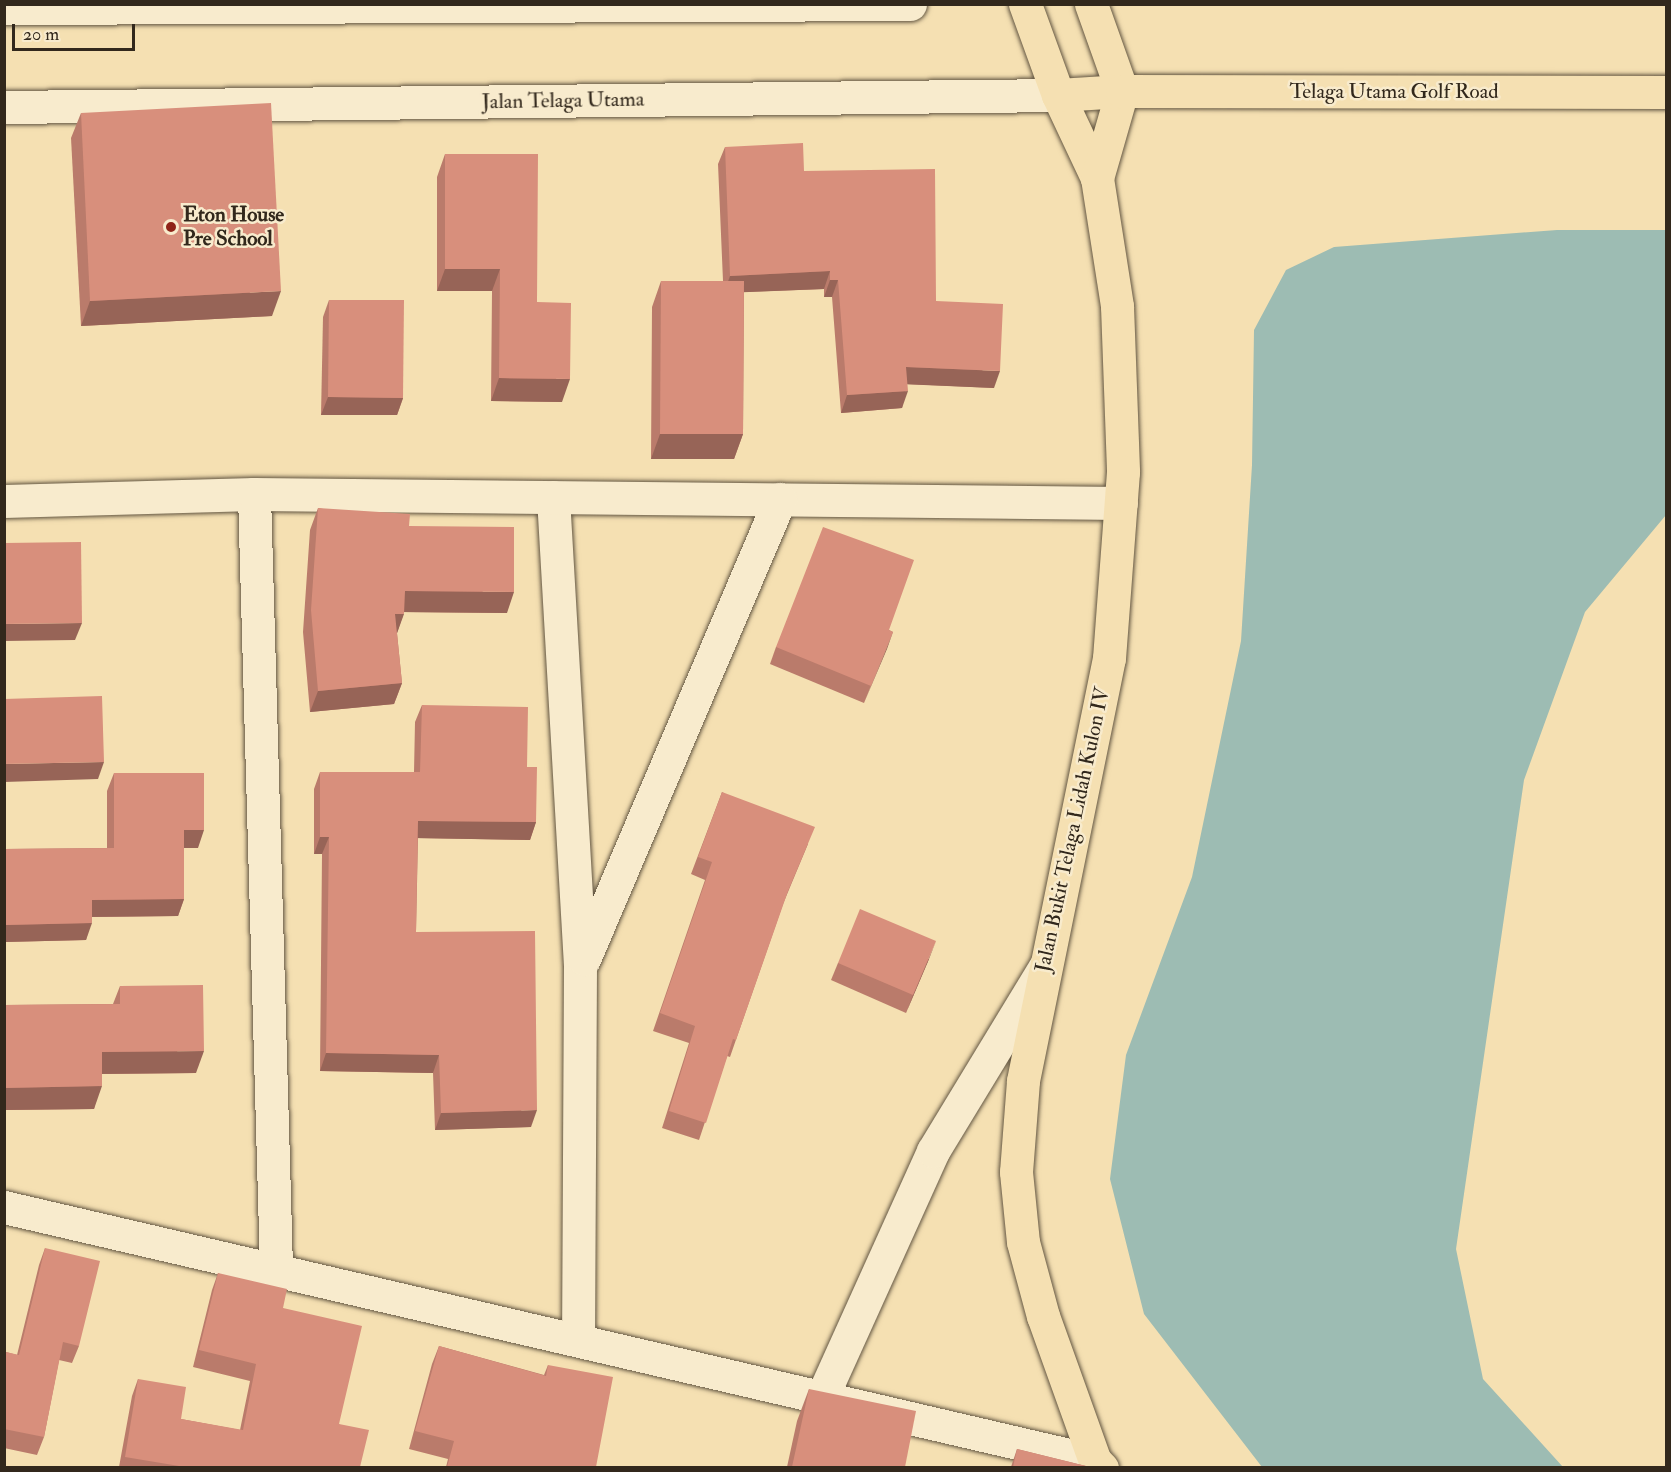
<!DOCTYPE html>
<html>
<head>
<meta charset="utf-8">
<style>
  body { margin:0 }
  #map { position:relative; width:1671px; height:1472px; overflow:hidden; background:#f5e0b2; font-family:"IM FELL Double Pica",serif }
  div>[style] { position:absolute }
  .water>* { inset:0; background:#9dbcb3 }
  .roads { filter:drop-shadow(0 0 2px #635642) drop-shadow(0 0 2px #635642) }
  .minor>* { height:33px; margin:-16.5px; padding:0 16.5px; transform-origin:16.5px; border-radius:16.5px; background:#f8ebcd }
  .major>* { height:33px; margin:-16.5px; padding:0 16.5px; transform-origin:16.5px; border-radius:16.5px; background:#f5e0b2 }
  .wall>* { inset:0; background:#ba7b6b }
  .shaded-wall>* { inset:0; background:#976457 }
  .building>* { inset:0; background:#d88f7c }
  .dots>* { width:16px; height:16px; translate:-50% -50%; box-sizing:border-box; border:3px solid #f8ebcd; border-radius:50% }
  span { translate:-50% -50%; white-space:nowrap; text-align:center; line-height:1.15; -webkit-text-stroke:5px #f8ebcd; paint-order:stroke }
  .street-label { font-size:21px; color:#32281c }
  .poi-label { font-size:21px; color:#32281c; font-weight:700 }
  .left { translate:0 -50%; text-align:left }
  .frame { position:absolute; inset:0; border:6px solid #32281c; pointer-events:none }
  .scale { position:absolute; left:12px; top:24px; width:123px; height:27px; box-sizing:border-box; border:3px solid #32281c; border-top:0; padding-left:8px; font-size:18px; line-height:21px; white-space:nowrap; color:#32281c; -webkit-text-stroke:4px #f8ebcd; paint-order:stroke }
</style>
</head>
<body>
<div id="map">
  <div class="water">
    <div style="clip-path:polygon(1557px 230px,1666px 230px,1666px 515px,1585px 612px,1524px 780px,1456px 1249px,1483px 1379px,1563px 1467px,1262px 1467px,1144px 1314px,1110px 1179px,1126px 1055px,1192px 877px,1241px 641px,1252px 465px,1254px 330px,1286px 270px,1334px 247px)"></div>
  </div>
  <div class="roads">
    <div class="minor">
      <div style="left:4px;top:8px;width:906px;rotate:-0.25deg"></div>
      <div style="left:4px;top:107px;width:1054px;rotate:-0.65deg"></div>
      <div style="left:254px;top:494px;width:773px;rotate:88.37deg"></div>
      <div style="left:553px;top:497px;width:470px;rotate:86.7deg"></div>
      <div style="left:580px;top:966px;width:373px;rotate:90.3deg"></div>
      <div style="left:4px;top:501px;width:250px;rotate:-1.6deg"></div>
      <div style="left:254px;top:494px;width:867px;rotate:0.59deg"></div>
      <div style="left:584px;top:959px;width:500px;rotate:-66.92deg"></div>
      <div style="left:4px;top:1207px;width:1120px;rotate:13.11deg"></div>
      <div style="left:822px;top:1397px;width:270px;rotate:-65.7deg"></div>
      <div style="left:933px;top:1151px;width:215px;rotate:-58.7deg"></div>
    </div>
    <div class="major">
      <div style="left:1025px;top:4px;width:97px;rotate:70.1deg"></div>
      <div style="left:1058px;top:95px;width:92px;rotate:64.8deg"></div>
      <div style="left:1097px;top:178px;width:130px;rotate:81.1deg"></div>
      <div style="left:1117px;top:306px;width:166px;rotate:87.9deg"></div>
      <div style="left:1123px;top:472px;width:187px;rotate:94.3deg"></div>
      <div style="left:1109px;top:658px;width:432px;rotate:101.5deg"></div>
      <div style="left:1023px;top:1081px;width:91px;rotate:94.4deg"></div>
      <div style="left:1016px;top:1172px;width:70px;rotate:84.3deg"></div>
      <div style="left:1023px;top:1242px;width:77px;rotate:74.9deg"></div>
      <div style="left:1043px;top:1316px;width:154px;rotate:70.3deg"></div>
      <div style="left:1095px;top:1461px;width:10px;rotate:45deg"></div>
      <div style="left:1091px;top:4px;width:92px;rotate:70.4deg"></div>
      <div style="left:1122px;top:91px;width:91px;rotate:106deg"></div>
      <div style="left:1058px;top:95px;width:64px;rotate:-3.6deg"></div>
      <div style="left:1122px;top:91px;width:544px;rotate:0.11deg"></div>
    </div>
  </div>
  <div class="wall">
    <div style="clip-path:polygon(81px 113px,272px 316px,81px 326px,71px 138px)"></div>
    <div style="clip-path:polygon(725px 147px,804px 171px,936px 301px,994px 388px,907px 384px,902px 408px,841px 413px,832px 297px,824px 297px,824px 289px,744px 292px,743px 434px,734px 459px,651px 459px,652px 307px,661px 281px,723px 281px,718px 164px)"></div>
    <div style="clip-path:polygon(445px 154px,537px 302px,562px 402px,491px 401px,492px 291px,437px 291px,437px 177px)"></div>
    <div style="clip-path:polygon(329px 300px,403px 398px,397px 415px,321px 415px,323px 317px)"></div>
    <div style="clip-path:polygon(318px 508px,409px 526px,507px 613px,404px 612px,397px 633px,402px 683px,394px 704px,310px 712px,303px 632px,310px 530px)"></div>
    <div style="clip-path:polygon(889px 630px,893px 632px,864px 703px,770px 664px,776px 647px)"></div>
    <div style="clip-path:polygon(422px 705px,527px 767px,536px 822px,530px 840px,418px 838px,416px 932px,531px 1127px,435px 1130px,433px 1073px,320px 1071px,322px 854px,314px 854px,314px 789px,320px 772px,414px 772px,415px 722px)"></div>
    <div style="clip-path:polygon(114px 773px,198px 848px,184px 848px,184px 899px,178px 916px,92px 917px,86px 940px,4px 942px,4px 849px,107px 848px,107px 791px)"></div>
    <div style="clip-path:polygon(722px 792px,808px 844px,783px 904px,730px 1057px,727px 1056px,699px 1140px,662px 1128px,689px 1043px,653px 1031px,705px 880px,691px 874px)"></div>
    <div style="clip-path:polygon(929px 959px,906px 1013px,831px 980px,838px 963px)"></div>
    <div style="clip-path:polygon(120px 986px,196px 1073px,102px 1074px,94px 1109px,4px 1110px,4px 1005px,113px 1004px)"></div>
    <div style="clip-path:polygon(45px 1248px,79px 1346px,72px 1363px,59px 1360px,44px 1437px,37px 1455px,4px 1448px,4px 1356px,6px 1352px,17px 1355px,39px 1265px)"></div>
    <div style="clip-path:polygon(218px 1273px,283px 1308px,360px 1467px,119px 1467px,132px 1396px,138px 1379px,181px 1419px,240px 1430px,250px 1381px,193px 1367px,212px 1290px)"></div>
    <div style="clip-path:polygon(439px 1346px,544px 1375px,548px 1365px,596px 1467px,446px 1467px,448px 1459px,409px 1449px,432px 1364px)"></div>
    <div style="clip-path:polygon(809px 1389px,905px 1467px,787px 1467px,797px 1421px)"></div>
    <div style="clip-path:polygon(1017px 1449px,1090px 1467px,1011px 1467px)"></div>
  </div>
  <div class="shaded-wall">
    <div style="clip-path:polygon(445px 269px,500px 269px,492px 291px,437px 291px)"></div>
    <div style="clip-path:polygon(830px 271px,824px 289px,724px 293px,730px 276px)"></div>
    <div style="clip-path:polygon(830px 280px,838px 280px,832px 297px,824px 297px)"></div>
    <div style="clip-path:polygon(281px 291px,272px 316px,81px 326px,90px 301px)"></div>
    <div style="clip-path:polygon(906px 367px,1000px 371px,994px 388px,900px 384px)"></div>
    <div style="clip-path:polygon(499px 378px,570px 379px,562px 402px,491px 401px)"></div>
    <div style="clip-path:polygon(908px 391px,902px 408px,841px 413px,847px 395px)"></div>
    <div style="clip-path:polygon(328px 397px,403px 398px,397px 415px,321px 415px)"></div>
    <div style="clip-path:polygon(660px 434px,743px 434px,734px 459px,651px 459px)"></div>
    <div style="clip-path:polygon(405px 591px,514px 592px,507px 613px,397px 612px)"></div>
    <div style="clip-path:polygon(395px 614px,404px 614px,396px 636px)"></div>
    <div style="clip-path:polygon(82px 623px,75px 640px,4px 641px,4px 624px)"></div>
    <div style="clip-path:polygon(893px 632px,887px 649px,864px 703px,871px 686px)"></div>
    <div style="clip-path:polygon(402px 683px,394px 704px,310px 712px,318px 691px)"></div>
    <div style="clip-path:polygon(104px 762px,98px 779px,4px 782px,4px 764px)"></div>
    <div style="clip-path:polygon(418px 821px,536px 822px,530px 840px,412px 838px)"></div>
    <div style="clip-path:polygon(184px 830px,204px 830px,198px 848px,178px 848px)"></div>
    <div style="clip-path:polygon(320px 837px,329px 837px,322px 854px,314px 854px)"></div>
    <div style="clip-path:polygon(184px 899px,178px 916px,85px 917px,92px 900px)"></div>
    <div style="clip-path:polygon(92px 923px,86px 940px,4px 942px,5px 925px)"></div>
    <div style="clip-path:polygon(936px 941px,929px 959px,906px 1013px,913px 995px)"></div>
    <div style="clip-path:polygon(204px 1051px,196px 1073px,94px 1074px,102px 1052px)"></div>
    <div style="clip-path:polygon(326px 1053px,439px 1055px,433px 1073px,320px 1071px)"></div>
    <div style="clip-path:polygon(102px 1086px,94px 1109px,4px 1110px,4px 1088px)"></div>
    <div style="clip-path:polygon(537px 1110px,531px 1127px,435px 1130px,441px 1113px)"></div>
  </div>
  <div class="building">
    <div style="clip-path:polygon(271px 103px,281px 291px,90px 301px,81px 113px)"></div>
    <div style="clip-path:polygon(803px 143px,804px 171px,935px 169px,936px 301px,1003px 304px,1000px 371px,906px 367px,908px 391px,847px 395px,838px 280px,830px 280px,830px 271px,730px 276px,725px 147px)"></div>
    <div style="clip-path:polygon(445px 154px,538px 154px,537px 302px,571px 303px,570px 379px,499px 378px,500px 269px,445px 269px)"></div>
    <div style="clip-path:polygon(661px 281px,744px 281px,743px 434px,660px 434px)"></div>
    <div style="clip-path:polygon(329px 300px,404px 300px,403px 398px,328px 397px)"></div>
    <div style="clip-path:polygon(318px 508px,410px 514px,409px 526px,514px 527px,514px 592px,405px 591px,404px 614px,395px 614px,402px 683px,318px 691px,311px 610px)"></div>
    <div style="clip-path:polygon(823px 527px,914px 560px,889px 630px,893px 632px,871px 686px,776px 647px)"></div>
    <div style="clip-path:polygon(81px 542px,82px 623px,4px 624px,4px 543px)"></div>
    <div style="clip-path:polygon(102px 696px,104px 762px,4px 764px,4px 699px)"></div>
    <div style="clip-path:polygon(422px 705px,528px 707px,527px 767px,537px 767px,536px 822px,418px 821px,416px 932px,535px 931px,537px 1110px,441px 1113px,439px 1055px,326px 1053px,329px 837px,320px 837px,320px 772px,420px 772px)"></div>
    <div style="clip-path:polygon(114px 773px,204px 773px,204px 830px,184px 830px,184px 899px,92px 900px,92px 923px,5px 925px,4px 849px,114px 848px)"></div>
    <div style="clip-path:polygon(722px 792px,815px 827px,788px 891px,736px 1040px,733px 1039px,706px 1123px,669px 1111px,695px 1026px,660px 1013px,712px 862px,698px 857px)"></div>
    <div style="clip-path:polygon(860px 909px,936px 941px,913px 995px,838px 963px)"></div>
    <div style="clip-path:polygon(203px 985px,204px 1051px,102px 1052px,102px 1086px,4px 1088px,4px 1005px,120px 1004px,120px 986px)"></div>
    <div style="clip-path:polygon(45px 1248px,100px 1261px,79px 1346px,63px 1342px,44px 1437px,4px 1429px,4px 1359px,6px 1352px,19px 1355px)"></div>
    <div style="clip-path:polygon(218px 1273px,287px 1289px,283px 1308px,362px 1326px,339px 1424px,369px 1430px,360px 1467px,185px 1467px,125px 1457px,138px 1379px,186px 1387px,181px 1419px,243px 1430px,256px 1364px,199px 1350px)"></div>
    <div style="clip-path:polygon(439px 1346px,546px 1376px,548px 1365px,613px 1377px,596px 1467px,447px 1467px,454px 1441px,415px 1431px)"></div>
    <div style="clip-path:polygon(809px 1389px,916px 1411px,905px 1467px,792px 1467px)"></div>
    <div style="clip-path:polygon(1017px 1449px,1090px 1467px,1013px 1467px)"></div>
  </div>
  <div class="dots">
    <div style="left:171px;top:227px;background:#8f2418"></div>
  </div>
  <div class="street-label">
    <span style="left:1394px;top:92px">Telaga Utama Golf Road</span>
    <span style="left:563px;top:101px;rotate:-1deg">Jalan Telaga Utama</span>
    <span style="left:1073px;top:830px;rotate:-78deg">Jalan Bukit Telaga Lidah Kulon IV</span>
  </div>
  <div class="poi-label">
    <span class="left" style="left:183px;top:227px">Eton House<br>Pre School</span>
  </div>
  <div class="frame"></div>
  <div class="scale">20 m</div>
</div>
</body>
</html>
